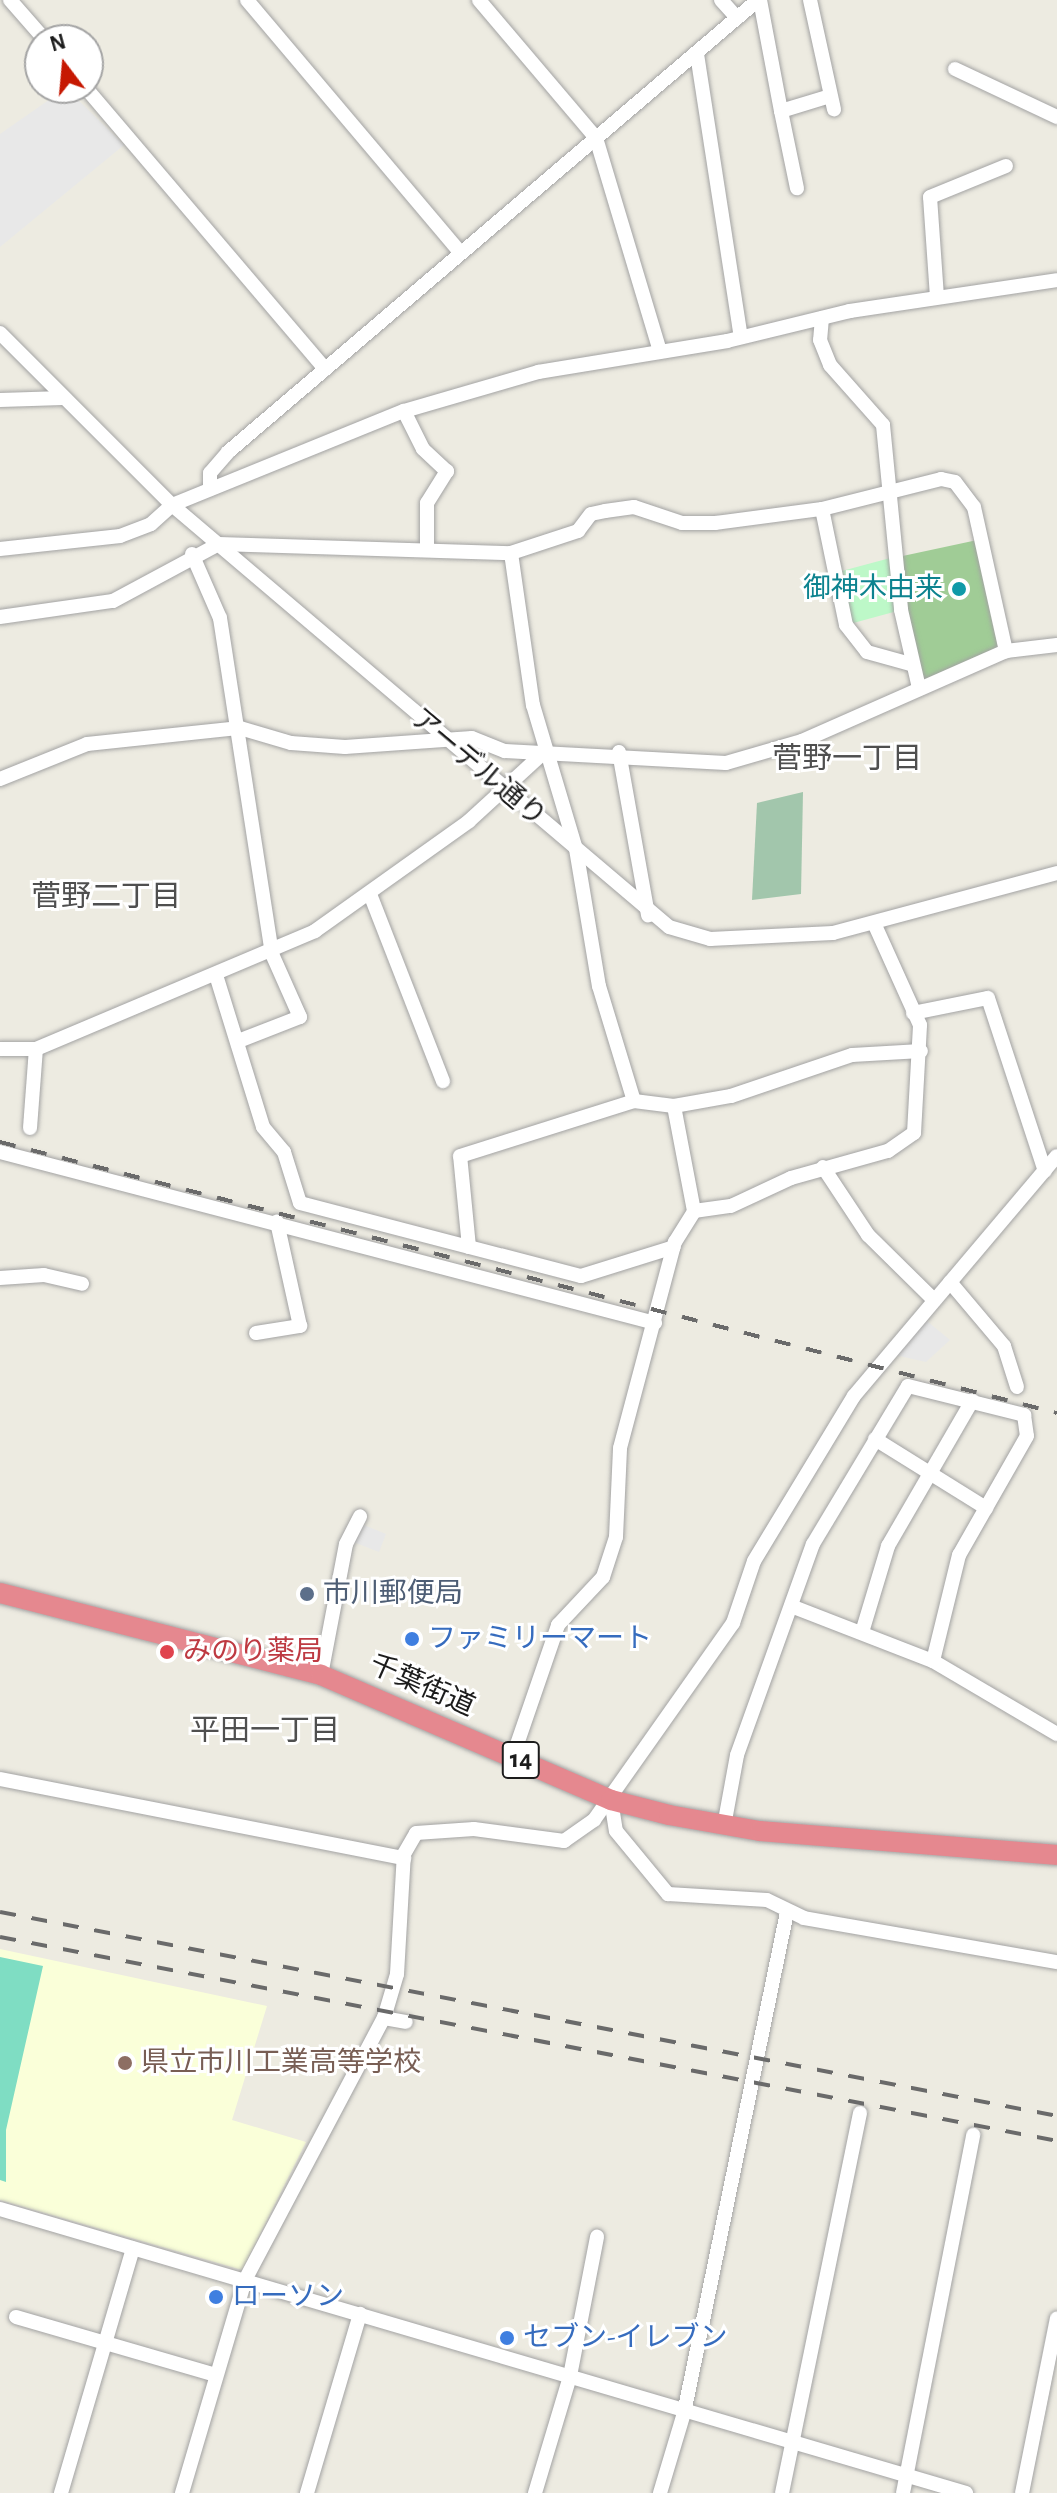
<!DOCTYPE html>
<html>
<head>
<meta charset="utf-8">
<style>
  body { margin:0 }
  #map { position:relative; width:1057px; height:2493px; overflow:hidden; background:#edebe1; font-family:"Alegreya Sans","Noto Sans JP",sans-serif }
  div>[style] { position:absolute }
  .education>* { inset:0; background:#faffd9 }
  .forest>* { inset:0; background:#a0cc96 }
  .cemetery>* { inset:0; background:#a2c6ac }
  .park>* { inset:0; background:#bdf8c8 }
  .pitch>* { inset:0; background:#7fddc3 }
  .parking>* { inset:0; background:#e8e8e8 }
  .roads { filter:drop-shadow(0 0 2px #a3a3a3) drop-shadow(0 0 2px #a3a3a3) }
  .minor>* { height:14px; margin:-7px; padding:0 7px; transform-origin:7px; border-radius:7px; background:#fff }
  .highway>* { height:20px; margin:-10px; padding:0 10px; transform-origin:10px; border-radius:10px; background:#e5888f }
  .rail>* { height:4px; margin-top:-2px; transform-origin:0; background:repeating-linear-gradient(90deg,#6a6a6a 0 16px,transparent 0 32px) }
  .dots>* { width:22px; height:22px; translate:-50% -50%; box-sizing:border-box; border:4px solid #fff; border-radius:50% }
  span { translate:-50% -50%; white-space:nowrap; text-align:center; line-height:1.15; -webkit-text-stroke:6px #fff; paint-order:stroke }
  .shield-label span { padding:2px 6px; background:#fff; border:2px solid; border-radius:6px; -webkit-text-stroke-width:0 }
  .shield-label { font-size:26px; color:#1c1c1c; font-weight:700 }
  .culture-label { font-size:28px; color:#0d838f }
  .right { translate:-100% -50%; text-align:right }
  .street-label { font-size:28px; color:#1c1c1c }
  .service-label { font-size:28px; color:#4e5e75 }
  .left { translate:0 -50%; text-align:left }
  .shop-label { font-size:28px; color:#366cbe }
  .health-label { font-size:28px; color:#be3a42 }
  .education-label { font-size:28px; color:#785e54 }
  .neighbourhood-label { font-size:30px; color:#4f4f4f }
  .north { position:absolute; left:24px; top:24px; width:80px; height:80px; box-sizing:border-box; background:#fff; border:2px solid #a4a4a4; border-radius:50%; rotate:344deg; font-size:22px; font-weight:700; line-height:32px; text-align:center; color:#1c1c1c }
  .north::after { content:''; display:block; margin:auto; width:28px; height:36px; background:#c61802; clip-path:polygon(50% 0,100% 100%,50% 72%,0 100%) }
</style>
</head>
<body>
<div id="map">
  <div class="education">
    <div style="clip-path:polygon(0 1949px,267px 2006px,232px 2120px,306px 2142px,242px 2270px,0 2200px)"></div>
  </div>
  <div class="forest">
    <div style="clip-path:polygon(982px 539px,1006px 651px,919px 688px,898px 557px)"></div>
  </div>
  <div class="cemetery">
    <div style="clip-path:polygon(803px 792px,801px 894px,752px 900px,757px 803px)"></div>
  </div>
  <div class="park">
    <div style="clip-path:polygon(894px 557px,901px 610px,846px 625px,838px 572px)"></div>
  </div>
  <div class="pitch">
    <div style="clip-path:polygon(0 1957px,43px 1966px,6px 2130px,6px 2182px,0 2180px)"></div>
  </div>
  <div class="parking">
    <div style="clip-path:polygon(66px 88px,124px 145px,0 247px,0 134px)"></div>
    <div style="clip-path:polygon(927px 1321px,950px 1340px,926px 1362px,895px 1355px)"></div>
    <div style="clip-path:polygon(359px 1523px,386px 1534px,379px 1552px,351px 1541px)"></div>
  </div>
  <div class="roads">
    <div class="minor">
      <div style="left:10px;top:0;width:53px;rotate:48.8deg"></div>
      <div style="left:247px;top:0;width:331px;rotate:49.8deg"></div>
      <div style="left:479px;top:0;width:181px;rotate:49.7deg"></div>
      <div style="left:596px;top:138px;width:223px;rotate:73.3deg"></div>
      <div style="left:721px;top:0;width:24px;rotate:48deg"></div>
      <div style="left:760px;top:0;width:113px;rotate:79.3deg"></div>
      <div style="left:781px;top:111px;width:51px;rotate:-17deg"></div>
      <div style="left:810px;top:0;width:112px;rotate:77.6deg"></div>
      <div style="left:697px;top:54px;width:286px;rotate:81.2deg"></div>
      <div style="left:955px;top:69px;width:113px;rotate:25.2deg"></div>
      <div style="left:86px;top:88px;width:369px;rotate:49.6deg"></div>
      <div style="left:781px;top:111px;width:79px;rotate:78.3deg"></div>
      <div style="left:937px;top:297px;width:100px;rotate:-94deg"></div>
      <div style="left:930px;top:197px;width:82px;rotate:-22.2deg"></div>
      <div style="left:822px;top:318px;width:22px;rotate:95deg"></div>
      <div style="left:820px;top:340px;width:27px;rotate:68deg"></div>
      <div style="left:830px;top:365px;width:80px;rotate:48.5deg"></div>
      <div style="left:883px;top:425px;width:186px;rotate:84.4deg"></div>
      <div style="left:901px;top:610px;width:80px;rotate:77deg"></div>
      <div style="left:0;top:333px;width:243px;rotate:45deg"></div>
      <div style="left:172px;top:505px;width:652px;rotate:40.33deg"></div>
      <div style="left:669px;top:927px;width:43px;rotate:16.3deg"></div>
      <div style="left:710px;top:939px;width:123px;rotate:-2.8deg"></div>
      <div style="left:833px;top:933px;width:232px;rotate:-15deg"></div>
      <div style="left:0;top:400px;width:63px;rotate:-1.8deg"></div>
      <div style="left:404px;top:411px;width:42px;rotate:63.4deg"></div>
      <div style="left:423px;top:449px;width:33px;rotate:43deg"></div>
      <div style="left:447px;top:471px;width:38px;rotate:122deg"></div>
      <div style="left:427px;top:503px;width:46px;rotate:90deg"></div>
      <div style="left:210px;top:489px;width:16px;rotate:-90deg"></div>
      <div style="left:210px;top:473px;width:28px;rotate:-49deg"></div>
      <div style="left:228px;top:452px;width:697px;rotate:-40.46deg"></div>
      <div style="left:822px;top:509px;width:118px;rotate:78.3deg"></div>
      <div style="left:846px;top:625px;width:34px;rotate:52deg"></div>
      <div style="left:867px;top:652px;width:45px;rotate:15.6deg"></div>
      <div style="left:0;top:549px;width:121px;rotate:-6.2deg"></div>
      <div style="left:120px;top:536px;width:33px;rotate:-21deg"></div>
      <div style="left:151px;top:524px;width:28px;rotate:-42deg"></div>
      <div style="left:172px;top:505px;width:250px;rotate:-22.1deg"></div>
      <div style="left:404px;top:411px;width:140px;rotate:-16.2deg"></div>
      <div style="left:538px;top:372px;width:192px;rotate:-9.3deg"></div>
      <div style="left:727px;top:341px;width:127px;rotate:-13.7deg"></div>
      <div style="left:850px;top:311px;width:209px;rotate:-8.5deg"></div>
      <div style="left:511px;top:553px;width:154px;rotate:81.8deg"></div>
      <div style="left:533px;top:705px;width:150px;rotate:73.4deg"></div>
      <div style="left:576px;top:849px;width:139px;rotate:80.5deg"></div>
      <div style="left:599px;top:986px;width:120px;rotate:73.1deg"></div>
      <div style="left:634px;top:1101px;width:40px;rotate:7.1deg"></div>
      <div style="left:674px;top:1106px;width:58px;rotate:-10deg"></div>
      <div style="left:731px;top:1096px;width:128px;rotate:-18.7deg"></div>
      <div style="left:852px;top:1055px;width:69px;rotate:-3.3deg"></div>
      <div style="left:192px;top:554px;width:70px;rotate:66.4deg"></div>
      <div style="left:220px;top:618px;width:340px;rotate:81.2deg"></div>
      <div style="left:272px;top:954px;width:69px;rotate:66deg"></div>
      <div style="left:300px;top:1017px;width:63px;rotate:158.7deg"></div>
      <div style="left:0;top:617px;width:114px;rotate:-8.1deg"></div>
      <div style="left:113px;top:601px;width:120px;rotate:-28.3deg"></div>
      <div style="left:219px;top:544px;width:292px;rotate:1.8deg"></div>
      <div style="left:511px;top:553px;width:71px;rotate:-18.2deg"></div>
      <div style="left:578px;top:531px;width:21px;rotate:-53deg"></div>
      <div style="left:591px;top:514px;width:14px;rotate:-12deg"></div>
      <div style="left:605px;top:511px;width:29px;rotate:-8deg"></div>
      <div style="left:634px;top:507px;width:51px;rotate:18.4deg"></div>
      <div style="left:682px;top:523px;width:33px"></div>
      <div style="left:715px;top:523px;width:108px;rotate:-7.5deg"></div>
      <div style="left:822px;top:509px;width:123px;rotate:-14.1deg"></div>
      <div style="left:941px;top:479px;width:14px;rotate:12deg"></div>
      <div style="left:955px;top:482px;width:31px;rotate:53deg"></div>
      <div style="left:974px;top:507px;width:148px;rotate:77.5deg"></div>
      <div style="left:619px;top:752px;width:166px;rotate:79.9deg"></div>
      <div style="left:0;top:779px;width:94px;rotate:-21.9deg"></div>
      <div style="left:87px;top:744px;width:154px;rotate:-6deg"></div>
      <div style="left:240px;top:728px;width:53px;rotate:16.4deg"></div>
      <div style="left:291px;top:743px;width:54px;rotate:4.2deg"></div>
      <div style="left:345px;top:747px;width:127px;rotate:-4.1deg"></div>
      <div style="left:472px;top:738px;width:35px;rotate:22deg"></div>
      <div style="left:505px;top:751px;width:221px;rotate:3.1deg"></div>
      <div style="left:726px;top:763px;width:79px;rotate:-16.1deg"></div>
      <div style="left:802px;top:741px;width:223px;rotate:-23.8deg"></div>
      <div style="left:1006px;top:651px;width:51px;rotate:-6.7deg"></div>
      <div style="left:370px;top:894px;width:201px;rotate:68.7deg"></div>
      <div style="left:216px;top:975px;width:159px;rotate:72.8deg"></div>
      <div style="left:263px;top:1127px;width:33px;rotate:50deg"></div>
      <div style="left:284px;top:1152px;width:53px;rotate:72.6deg"></div>
      <div style="left:300px;top:1203px;width:290px;rotate:14.6deg"></div>
      <div style="left:581px;top:1276px;width:97px;rotate:-17.3deg"></div>
      <div style="left:913px;top:1013px;width:76px;rotate:-11.3deg"></div>
      <div style="left:988px;top:998px;width:182px;rotate:71.8deg"></div>
      <div style="left:0;top:1049px;width:36px"></div>
      <div style="left:36px;top:1049px;width:303px;rotate:-22.9deg"></div>
      <div style="left:315px;top:931px;width:189px;rotate:-35.5deg"></div>
      <div style="left:469px;top:821px;width:99px;rotate:-42.5deg"></div>
      <div style="left:30px;top:1128px;width:79px;rotate:-85.7deg"></div>
      <div style="left:0;top:1152px;width:677px;rotate:14.63deg"></div>
      <div style="left:823px;top:1167px;width:82px;rotate:56.5deg"></div>
      <div style="left:868px;top:1235px;width:93px;rotate:44.6deg"></div>
      <div style="left:694px;top:1211px;width:37px;rotate:-8deg"></div>
      <div style="left:731px;top:1206px;width:66px;rotate:-25deg"></div>
      <div style="left:791px;top:1178px;width:101px;rotate:-15.6deg"></div>
      <div style="left:888px;top:1151px;width:32px;rotate:-35deg"></div>
      <div style="left:914px;top:1133px;width:108px;rotate:-86.8deg"></div>
      <div style="left:920px;top:1025px;width:112px;rotate:-114.3deg"></div>
      <div style="left:469px;top:1247px;width:91px;rotate:-95.6deg"></div>
      <div style="left:460px;top:1156px;width:182px;rotate:-17.5deg"></div>
      <div style="left:0;top:1278px;width:44px;rotate:-3.9deg"></div>
      <div style="left:44px;top:1275px;width:39px;rotate:13deg"></div>
      <div style="left:950px;top:1282px;width:84px;rotate:49.8deg"></div>
      <div style="left:1004px;top:1346px;width:43px;rotate:72.4deg"></div>
      <div style="left:256px;top:1333px;width:45px;rotate:-9deg"></div>
      <div style="left:300px;top:1326px;width:107px;rotate:-102.5deg"></div>
      <div style="left:875px;top:1439px;width:131px;rotate:31.9deg"></div>
      <div style="left:791px;top:1606px;width:152px;rotate:21.2deg"></div>
      <div style="left:933px;top:1661px;width:144px;rotate:30.5deg"></div>
      <div style="left:863px;top:1629px;width:87px;rotate:-73.2deg"></div>
      <div style="left:888px;top:1546px;width:168px;rotate:-59.9deg"></div>
      <div style="left:321px;top:1675px;width:133px;rotate:-79.2deg"></div>
      <div style="left:346px;top:1544px;width:31px;rotate:-63deg"></div>
      <div style="left:513px;top:1756px;width:139px;rotate:-71deg"></div>
      <div style="left:558px;top:1625px;width:66px;rotate:-46.8deg"></div>
      <div style="left:603px;top:1577px;width:42px;rotate:-72deg"></div>
      <div style="left:616px;top:1537px;width:89px;rotate:-87.4deg"></div>
      <div style="left:620px;top:1448px;width:213px;rotate:-75.1deg"></div>
      <div style="left:675px;top:1242px;width:36px;rotate:-58deg"></div>
      <div style="left:694px;top:1211px;width:107px;rotate:-100.8deg"></div>
      <div style="left:0;top:1779px;width:412px;rotate:11.1deg"></div>
      <div style="left:611px;top:1800px;width:31px;rotate:81deg"></div>
      <div style="left:616px;top:1831px;width:82px;rotate:50.5deg"></div>
      <div style="left:668px;top:1894px;width:99px;rotate:3.5deg"></div>
      <div style="left:767px;top:1900px;width:41px;rotate:25.9deg"></div>
      <div style="left:804px;top:1918px;width:257px;rotate:9.9deg"></div>
      <div style="left:724px;top:1826px;width:72px;rotate:-79.6deg"></div>
      <div style="left:737px;top:1755px;width:224px;rotate:-70.2deg"></div>
      <div style="left:813px;top:1544px;width:184px;rotate:-59deg"></div>
      <div style="left:908px;top:1386px;width:120px;rotate:14deg"></div>
      <div style="left:1024px;top:1415px;width:21px;rotate:82deg"></div>
      <div style="left:1027px;top:1436px;width:137px;rotate:119.7deg"></div>
      <div style="left:959px;top:1555px;width:109px;rotate:103.8deg"></div>
      <div style="left:384px;top:2018px;width:22px;rotate:10deg"></div>
      <div style="left:0;top:2209px;width:1007px;rotate:16.38deg"></div>
      <div style="left:16px;top:2317px;width:208px;rotate:16.2deg"></div>
      <div style="left:61px;top:2493px;width:255px;rotate:-73.6deg"></div>
      <div style="left:182px;top:2493px;width:222px;rotate:-73.5deg"></div>
      <div style="left:245px;top:2280px;width:297px;rotate:-62.1deg"></div>
      <div style="left:384px;top:2018px;width:46px;rotate:-73.5deg"></div>
      <div style="left:397px;top:1974px;width:120px;rotate:-86.7deg"></div>
      <div style="left:404px;top:1854px;width:24px;rotate:-60deg"></div>
      <div style="left:416px;top:1833px;width:58px;rotate:-3.9deg"></div>
      <div style="left:474px;top:1829px;width:91px;rotate:7.6deg"></div>
      <div style="left:564px;top:1841px;width:37px;rotate:-35deg"></div>
      <div style="left:594px;top:1820px;width:241px;rotate:-54.8deg"></div>
      <div style="left:733px;top:1623px;width:65px;rotate:-71.3deg"></div>
      <div style="left:754px;top:1561px;width:193px;rotate:-58.8deg"></div>
      <div style="left:854px;top:1396px;width:314px;rotate:-49.8deg"></div>
      <div style="left:307px;top:2493px;width:187px;rotate:-73.5deg"></div>
      <div style="left:535px;top:2493px;width:122px;rotate:-73.3deg"></div>
      <div style="left:570px;top:2376px;width:142px;rotate:-79deg"></div>
      <div style="left:660px;top:2493px;width:84px;rotate:-73.3deg"></div>
      <div style="left:684px;top:2413px;width:511px;rotate:-78.38deg"></div>
      <div style="left:782px;top:2493px;width:388px;rotate:-78.4deg"></div>
      <div style="left:903px;top:2493px;width:365px;rotate:-78.9deg"></div>
      <div style="left:1022px;top:2493px;width:178px;rotate:-78.7deg"></div>
    </div>
    <div class="highway">
      <div style="left:0;top:1593px;width:331px;rotate:14.3deg"></div>
      <div style="left:321px;top:1675px;width:316px;rotate:23.3deg"></div>
      <div style="left:611px;top:1800px;width:60px;rotate:14.5deg"></div>
      <div style="left:669px;top:1815px;width:92px;rotate:10deg"></div>
      <div style="left:760px;top:1831px;width:298px;rotate:4.6deg"></div>
    </div>
  </div>
  <div class="rail">
    <div style="left:0;top:1142px;width:1091px;rotate:14.38deg"></div>
    <div style="left:0;top:1912px;width:1077px;rotate:10.92deg"></div>
    <div style="left:0;top:1937px;width:1077px;rotate:10.92deg"></div>
  </div>
  <div class="dots">
    <div style="left:959px;top:589px;background:#0f9aa8"></div>
    <div style="left:307px;top:1594px;background:#5c6f8a"></div>
    <div style="left:412px;top:1639px;background:#3f7fe0"></div>
    <div style="left:167px;top:1652px;background:#e0444e"></div>
    <div style="left:125px;top:2063px;background:#8d6e63"></div>
    <div style="left:216px;top:2297px;background:#3f7fe0"></div>
    <div style="left:507px;top:2338px;background:#3f7fe0"></div>
  </div>
  <div class="shield-label">
    <span style="left:521px;top:1760px">14</span>
  </div>
  <div class="culture-label">
    <span class="right" style="left:943px;top:589px">御神木由来</span>
  </div>
  <div class="street-label">
    <span style="left:478px;top:768px;rotate:40deg">アーデル通り</span>
    <span style="left:422px;top:1686px;rotate:24deg">千葉街道</span>
  </div>
  <div class="service-label">
    <span class="left" style="left:323px;top:1594px">市川郵便局</span>
  </div>
  <div class="shop-label">
    <span class="left" style="left:428px;top:1639px">ファミリーマート</span>
    <span class="left" style="left:232px;top:2297px">ローソン</span>
    <span class="left" style="left:523px;top:2338px">セブン-イレブン</span>
  </div>
  <div class="health-label">
    <span class="left" style="left:183px;top:1652px">みのり薬局</span>
  </div>
  <div class="education-label">
    <span class="left" style="left:141px;top:2063px">県立市川工業高等学校</span>
  </div>
  <div class="neighbourhood-label">
    <span style="left:847px;top:759px">菅野一丁目</span>
    <span style="left:106px;top:897px">菅野二丁目</span>
    <span style="left:265px;top:1731px">平田一丁目</span>
  </div>
  <div class="north">N</div>
</div>
</body>
</html>
